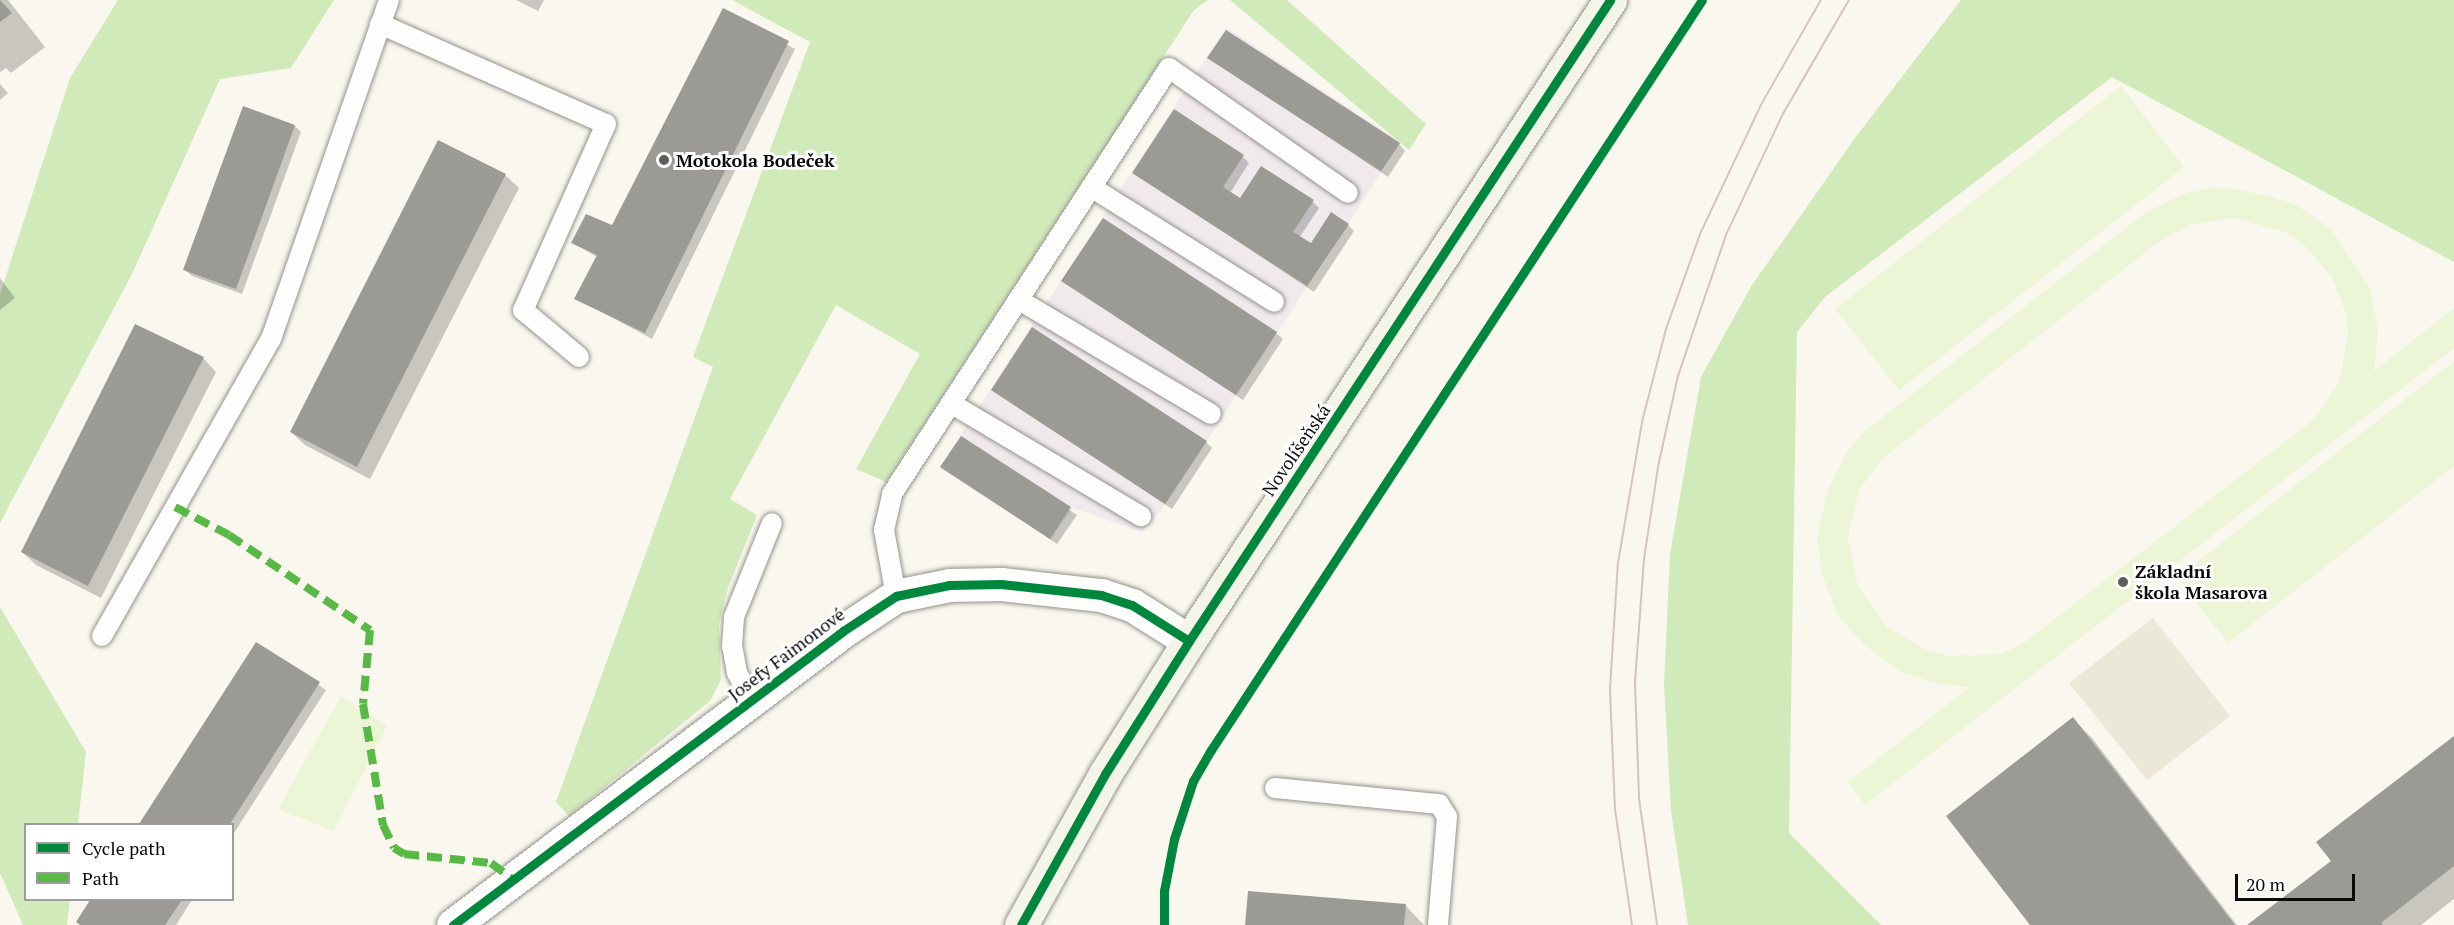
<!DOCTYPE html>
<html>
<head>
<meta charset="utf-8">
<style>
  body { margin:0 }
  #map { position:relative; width:2454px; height:925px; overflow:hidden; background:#faf8ee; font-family:"PT Serif",serif }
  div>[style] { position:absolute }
  .industrial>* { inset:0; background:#f1eaec }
  .forest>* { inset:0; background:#d0eaba }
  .pitch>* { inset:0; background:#ecf5d6 }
  .plaza>* { inset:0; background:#ebe7d9 }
  .shadow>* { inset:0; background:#0003 }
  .building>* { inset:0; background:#9c9a95 }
  .roads { filter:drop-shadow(0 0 2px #93928d) drop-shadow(0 0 2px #93928d) }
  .lane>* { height:20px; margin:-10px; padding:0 10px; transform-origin:10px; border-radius:10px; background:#fefefc }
  .street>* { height:33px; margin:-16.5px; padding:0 16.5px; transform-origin:16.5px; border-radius:16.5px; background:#fefefc }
  .secondary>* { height:33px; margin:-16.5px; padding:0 16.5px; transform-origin:16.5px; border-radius:16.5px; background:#f4f4e8 }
  .tram>* { height:1.5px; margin:-0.75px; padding:0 0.75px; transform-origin:0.75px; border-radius:0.75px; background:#d8c2c1 }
  .quiet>* { height:8px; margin-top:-4px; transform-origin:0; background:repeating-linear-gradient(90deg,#58b947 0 15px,transparent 0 23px) }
  .cycleway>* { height:9px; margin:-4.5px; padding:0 4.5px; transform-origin:4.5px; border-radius:4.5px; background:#00873e }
  .dots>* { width:16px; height:16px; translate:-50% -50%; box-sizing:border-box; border:3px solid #fff; border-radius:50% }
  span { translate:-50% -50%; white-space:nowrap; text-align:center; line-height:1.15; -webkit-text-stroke:6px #fff; paint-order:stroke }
  .poi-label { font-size:18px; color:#0b0b0b; font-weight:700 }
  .left { translate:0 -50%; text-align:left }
  .street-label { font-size:18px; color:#0b0b0b }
  .legend { position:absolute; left:24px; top:823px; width:210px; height:78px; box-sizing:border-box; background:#fff; border:2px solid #9d9d9d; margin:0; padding:8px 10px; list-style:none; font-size:18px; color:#0b0b0b }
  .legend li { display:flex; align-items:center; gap:12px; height:30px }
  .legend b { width:30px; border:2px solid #9d9d9d }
  .scale { position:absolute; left:2235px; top:874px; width:120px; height:27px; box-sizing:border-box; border:3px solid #0b0b0b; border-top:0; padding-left:8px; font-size:18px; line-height:21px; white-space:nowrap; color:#0b0b0b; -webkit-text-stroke:4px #fff; paint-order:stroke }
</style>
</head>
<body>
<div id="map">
  <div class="industrial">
    <div style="clip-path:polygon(1226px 27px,1401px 142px,1166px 504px,1142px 532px,1073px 508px,1051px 540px,939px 468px)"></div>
  </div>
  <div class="forest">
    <div style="clip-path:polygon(118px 0,334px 0,291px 68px,220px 79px,132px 274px,0 523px,0 294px,70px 78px)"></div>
    <div style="clip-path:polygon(732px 0,1208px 0,1194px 10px,886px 482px,856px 469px,920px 354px,836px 305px,730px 499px,757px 515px,728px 588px,719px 624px,721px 680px,710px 701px,569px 816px,556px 802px,713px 367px,693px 357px,810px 42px)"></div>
    <div style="clip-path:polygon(1230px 0,1287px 0,1426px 124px,1409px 150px)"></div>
    <div style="clip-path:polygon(1961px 0,2454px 0,2454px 262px,2112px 77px,1825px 297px,1797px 332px,1789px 833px,1881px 925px,1688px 925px,1671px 811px,1664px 684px,1670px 554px,1701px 377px,1752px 285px,1855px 138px)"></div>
    <div style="clip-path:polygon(0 607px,86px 752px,78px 824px,26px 824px,26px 900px,70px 900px,67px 925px,23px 925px,0 873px)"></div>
  </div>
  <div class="pitch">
    <div style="clip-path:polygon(2121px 86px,2184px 167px,1899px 390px,1835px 309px)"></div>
    <div style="clip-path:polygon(evenodd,2210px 188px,2236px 189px,2272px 197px,2296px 205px,2331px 229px,2371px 290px,2378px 331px,2374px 371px,2454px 308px,2454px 348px,1865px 805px,1848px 782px,1970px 687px,1938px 684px,1901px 672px,1866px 646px,1838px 616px,1822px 574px,1817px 536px,1828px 490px,1848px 450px,1865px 431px,2145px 213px,2186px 193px,2210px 188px,2234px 218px,2285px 232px,2304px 245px,2332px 277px,2346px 314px,2348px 334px,2339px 382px,2323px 407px,2308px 424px,2021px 645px,2001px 654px,1949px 656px,1924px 649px,1887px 627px,1858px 586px,1848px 538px,1859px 490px,1883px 458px,2161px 240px,2193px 224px,2234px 218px)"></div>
    <div style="clip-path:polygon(2454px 361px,2454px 466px,2228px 643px,2177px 578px)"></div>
    <div style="clip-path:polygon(341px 696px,387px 726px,334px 831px,278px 809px)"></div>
  </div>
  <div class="plaza">
    <div style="clip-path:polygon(2153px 618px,2230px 716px,2147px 780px,2069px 683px)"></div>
  </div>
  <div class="shadow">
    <div style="clip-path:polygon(0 0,8px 0,45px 47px,11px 73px,6px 68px,0 72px)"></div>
    <div style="clip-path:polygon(516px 0,544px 0,538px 11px)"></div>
    <div style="clip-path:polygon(724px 10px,795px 49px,652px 339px,576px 298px,597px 257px,573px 243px,612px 227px)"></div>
    <div style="clip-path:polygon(1209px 57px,1399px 144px,1405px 151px,1388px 177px)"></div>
    <div style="clip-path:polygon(0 84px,8px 93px,0 100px)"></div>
    <div style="clip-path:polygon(295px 126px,301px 132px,242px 294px,192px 276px,185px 270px)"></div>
    <div style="clip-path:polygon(1243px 157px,1249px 163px,1230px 193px,1241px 200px,1313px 202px,1319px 208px,1299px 238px,1311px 246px,1348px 225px,1354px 231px,1314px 292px,1134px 172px)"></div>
    <div style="clip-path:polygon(505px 175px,519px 188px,370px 479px,305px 445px,291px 432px)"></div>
    <div style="clip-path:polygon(0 278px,15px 298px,0 310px)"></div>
    <div style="clip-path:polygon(1063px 281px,1276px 333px,1283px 339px,1243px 400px)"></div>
    <div style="clip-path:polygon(203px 358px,216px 372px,101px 598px,36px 565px,22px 552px)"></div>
    <div style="clip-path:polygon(993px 389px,1206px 442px,1212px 448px,1172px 509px)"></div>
    <div style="clip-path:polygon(962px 438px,1077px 515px,1057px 544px,942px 467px)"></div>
    <div style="clip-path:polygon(257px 644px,326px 690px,232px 836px,232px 824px,141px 824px)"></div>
    <div style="clip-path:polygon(2073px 719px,2092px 738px,2237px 925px,2032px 925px)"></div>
    <div style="clip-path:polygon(2454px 738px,2454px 899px,2421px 925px,2250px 925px,2333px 861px)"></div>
    <div style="clip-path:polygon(92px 900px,192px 900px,176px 925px,81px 925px,78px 922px)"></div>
    <div style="clip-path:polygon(1405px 905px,1424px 925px,1247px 925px)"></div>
  </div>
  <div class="building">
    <div style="clip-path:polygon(0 0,12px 13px,0 22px)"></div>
    <div style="clip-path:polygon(723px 8px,789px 41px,645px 333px,574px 299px,597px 255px,571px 243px,586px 214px,612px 225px)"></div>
    <div style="clip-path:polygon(1226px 30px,1400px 143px,1381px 171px,1207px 58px)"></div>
    <div style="clip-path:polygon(243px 106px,295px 125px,236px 289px,183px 270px)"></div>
    <div style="clip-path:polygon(1174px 109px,1244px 155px,1223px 187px,1240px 198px,1261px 166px,1314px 200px,1293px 232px,1311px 243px,1331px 212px,1349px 224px,1307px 286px,1132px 173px)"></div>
    <div style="clip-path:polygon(438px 140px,506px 174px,357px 467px,290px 432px)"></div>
    <div style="clip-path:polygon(1103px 218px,1277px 332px,1236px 395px,1061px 281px)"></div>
    <div style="clip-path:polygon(135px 324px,204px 357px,88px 586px,21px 552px)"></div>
    <div style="clip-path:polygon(1032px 327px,1207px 441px,1165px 504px,991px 390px)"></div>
    <div style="clip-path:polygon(961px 436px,1071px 507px,1050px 539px,940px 467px)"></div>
    <div style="clip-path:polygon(256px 642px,320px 682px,230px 824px,139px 824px)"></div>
    <div style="clip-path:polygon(2073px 717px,2235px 925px,2030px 925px,1946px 816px)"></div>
    <div style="clip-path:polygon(2454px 736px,2454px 866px,2381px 923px,2383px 925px,2247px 925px,2331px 861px,2316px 842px)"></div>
    <div style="clip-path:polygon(1248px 891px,1406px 904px,1404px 925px,1245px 925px)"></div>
    <div style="clip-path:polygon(90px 900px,182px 900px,165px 925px,80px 925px,76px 922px)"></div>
  </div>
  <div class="roads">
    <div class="lane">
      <div style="left:380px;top:24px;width:247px;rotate:23.9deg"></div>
      <div style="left:606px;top:124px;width:204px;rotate:114deg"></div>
      <div style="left:523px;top:310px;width:73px;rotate:40deg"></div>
      <div style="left:1091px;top:187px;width:216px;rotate:32.1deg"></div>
      <div style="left:1019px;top:300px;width:223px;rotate:30.7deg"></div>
      <div style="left:952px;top:404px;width:220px;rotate:30.7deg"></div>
      <div style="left:896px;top:596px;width:67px;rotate:-100.3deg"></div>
      <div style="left:884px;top:530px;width:37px;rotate:-77deg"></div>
      <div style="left:892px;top:494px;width:508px;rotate:-56.97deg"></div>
      <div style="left:1169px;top:68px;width:218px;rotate:34.9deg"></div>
      <div style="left:102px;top:636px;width:342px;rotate:-60.4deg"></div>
      <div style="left:271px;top:339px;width:359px;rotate:-70.8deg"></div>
      <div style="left:752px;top:702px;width:33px;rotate:-117deg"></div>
      <div style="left:737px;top:673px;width:27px;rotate:-100deg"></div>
      <div style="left:732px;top:646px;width:29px;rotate:-86deg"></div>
      <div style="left:734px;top:617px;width:101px;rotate:-68deg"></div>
      <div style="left:1275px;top:788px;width:165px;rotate:5.6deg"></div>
      <div style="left:1439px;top:804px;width:15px;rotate:58deg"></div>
      <div style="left:1447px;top:817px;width:108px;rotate:94.8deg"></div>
    </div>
    <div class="street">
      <div style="left:453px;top:925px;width:488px;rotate:-37deg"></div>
      <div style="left:843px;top:631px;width:64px;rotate:-33.4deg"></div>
      <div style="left:896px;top:596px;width:54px;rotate:-11.7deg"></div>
      <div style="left:949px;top:585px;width:52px;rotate:-1.1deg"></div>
      <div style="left:1001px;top:584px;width:101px;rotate:6.3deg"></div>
      <div style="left:1101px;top:595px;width:33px;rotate:18deg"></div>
      <div style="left:1132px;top:605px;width:67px;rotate:32.3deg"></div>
    </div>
    <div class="secondary">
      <div style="left:1021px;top:925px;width:173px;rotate:-60.9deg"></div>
      <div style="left:1105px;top:774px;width:157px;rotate:-57.7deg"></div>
      <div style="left:1189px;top:641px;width:767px;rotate:-56.7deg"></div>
    </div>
  </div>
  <div class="tram">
    <div style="left:1632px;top:925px;width:116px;rotate:-98.4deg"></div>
    <div style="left:1615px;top:810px;width:121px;rotate:-92.4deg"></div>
    <div style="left:1610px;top:689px;width:126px;rotate:-86.4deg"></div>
    <div style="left:1618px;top:563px;width:143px;rotate:-80.3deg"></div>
    <div style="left:1642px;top:422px;width:96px;rotate:-75.5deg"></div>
    <div style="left:1666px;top:329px;width:103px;rotate:-70.2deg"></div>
    <div style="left:1701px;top:232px;width:140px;rotate:-64.7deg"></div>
    <div style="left:1761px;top:105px;width:121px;rotate:-60.3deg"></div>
    <div style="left:1657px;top:925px;width:128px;rotate:-98.1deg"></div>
    <div style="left:1639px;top:798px;width:116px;rotate:-92deg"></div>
    <div style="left:1635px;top:682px;width:123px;rotate:-85.8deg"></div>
    <div style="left:1644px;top:559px;width:93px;rotate:-81.3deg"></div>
    <div style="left:1658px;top:467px;width:93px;rotate:-77.6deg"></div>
    <div style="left:1678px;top:376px;width:149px;rotate:-71.2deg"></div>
    <div style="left:1726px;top:235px;width:134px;rotate:-64.8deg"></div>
    <div style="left:1783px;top:114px;width:132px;rotate:-59.9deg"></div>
  </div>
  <div class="quiet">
    <div style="left:175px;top:507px;width:61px;rotate:27.4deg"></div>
    <div style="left:229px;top:535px;width:170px;rotate:34deg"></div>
    <div style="left:370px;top:630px;width:74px;rotate:95.4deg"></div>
    <div style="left:363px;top:704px;width:123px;rotate:80.6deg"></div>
    <div style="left:383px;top:825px;width:25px;rotate:64deg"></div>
    <div style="left:394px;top:848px;width:12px;rotate:31deg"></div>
    <div style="left:404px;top:854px;width:87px;rotate:5.9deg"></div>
    <div style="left:491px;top:863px;width:26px;rotate:37deg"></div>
  </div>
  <div class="cycleway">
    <div style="left:453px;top:925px;width:488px;rotate:-37deg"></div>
    <div style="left:843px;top:631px;width:64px;rotate:-33.4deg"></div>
    <div style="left:896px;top:596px;width:54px;rotate:-11.7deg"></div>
    <div style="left:949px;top:585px;width:52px;rotate:-1.1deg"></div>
    <div style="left:1001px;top:584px;width:101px;rotate:6.3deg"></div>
    <div style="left:1101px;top:595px;width:33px;rotate:18deg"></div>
    <div style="left:1132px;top:605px;width:67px;rotate:32.3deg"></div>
    <div style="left:1021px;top:925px;width:173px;rotate:-60.9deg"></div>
    <div style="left:1105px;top:774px;width:157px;rotate:-57.7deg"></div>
    <div style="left:1189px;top:641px;width:767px;rotate:-56.7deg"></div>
    <div style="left:1164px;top:925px;width:34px;rotate:-90deg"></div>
    <div style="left:1164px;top:891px;width:53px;rotate:-79.1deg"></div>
    <div style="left:1174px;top:839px;width:61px;rotate:-71.9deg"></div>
    <div style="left:1193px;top:781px;width:36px;rotate:-60deg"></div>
    <div style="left:1211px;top:750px;width:896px;rotate:-56.79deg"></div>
  </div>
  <div class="dots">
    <div style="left:664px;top:160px;background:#5f5e5a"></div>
    <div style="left:2123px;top:582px;background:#5f5e5a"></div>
  </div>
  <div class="poi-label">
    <span class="left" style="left:676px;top:160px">Motokola Bodeček</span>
    <span class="left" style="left:2135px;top:582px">Základní<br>škola Masarova</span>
  </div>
  <div class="street-label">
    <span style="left:1296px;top:450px;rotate:-56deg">Novolíšeňská</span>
    <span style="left:786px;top:654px;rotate:-37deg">Josefy Faimonové</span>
  </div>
  <ul class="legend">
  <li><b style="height:8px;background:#00873e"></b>Cycle path</li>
  <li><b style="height:8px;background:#58b947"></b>Path</li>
  </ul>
  <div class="scale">20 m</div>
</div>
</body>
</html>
